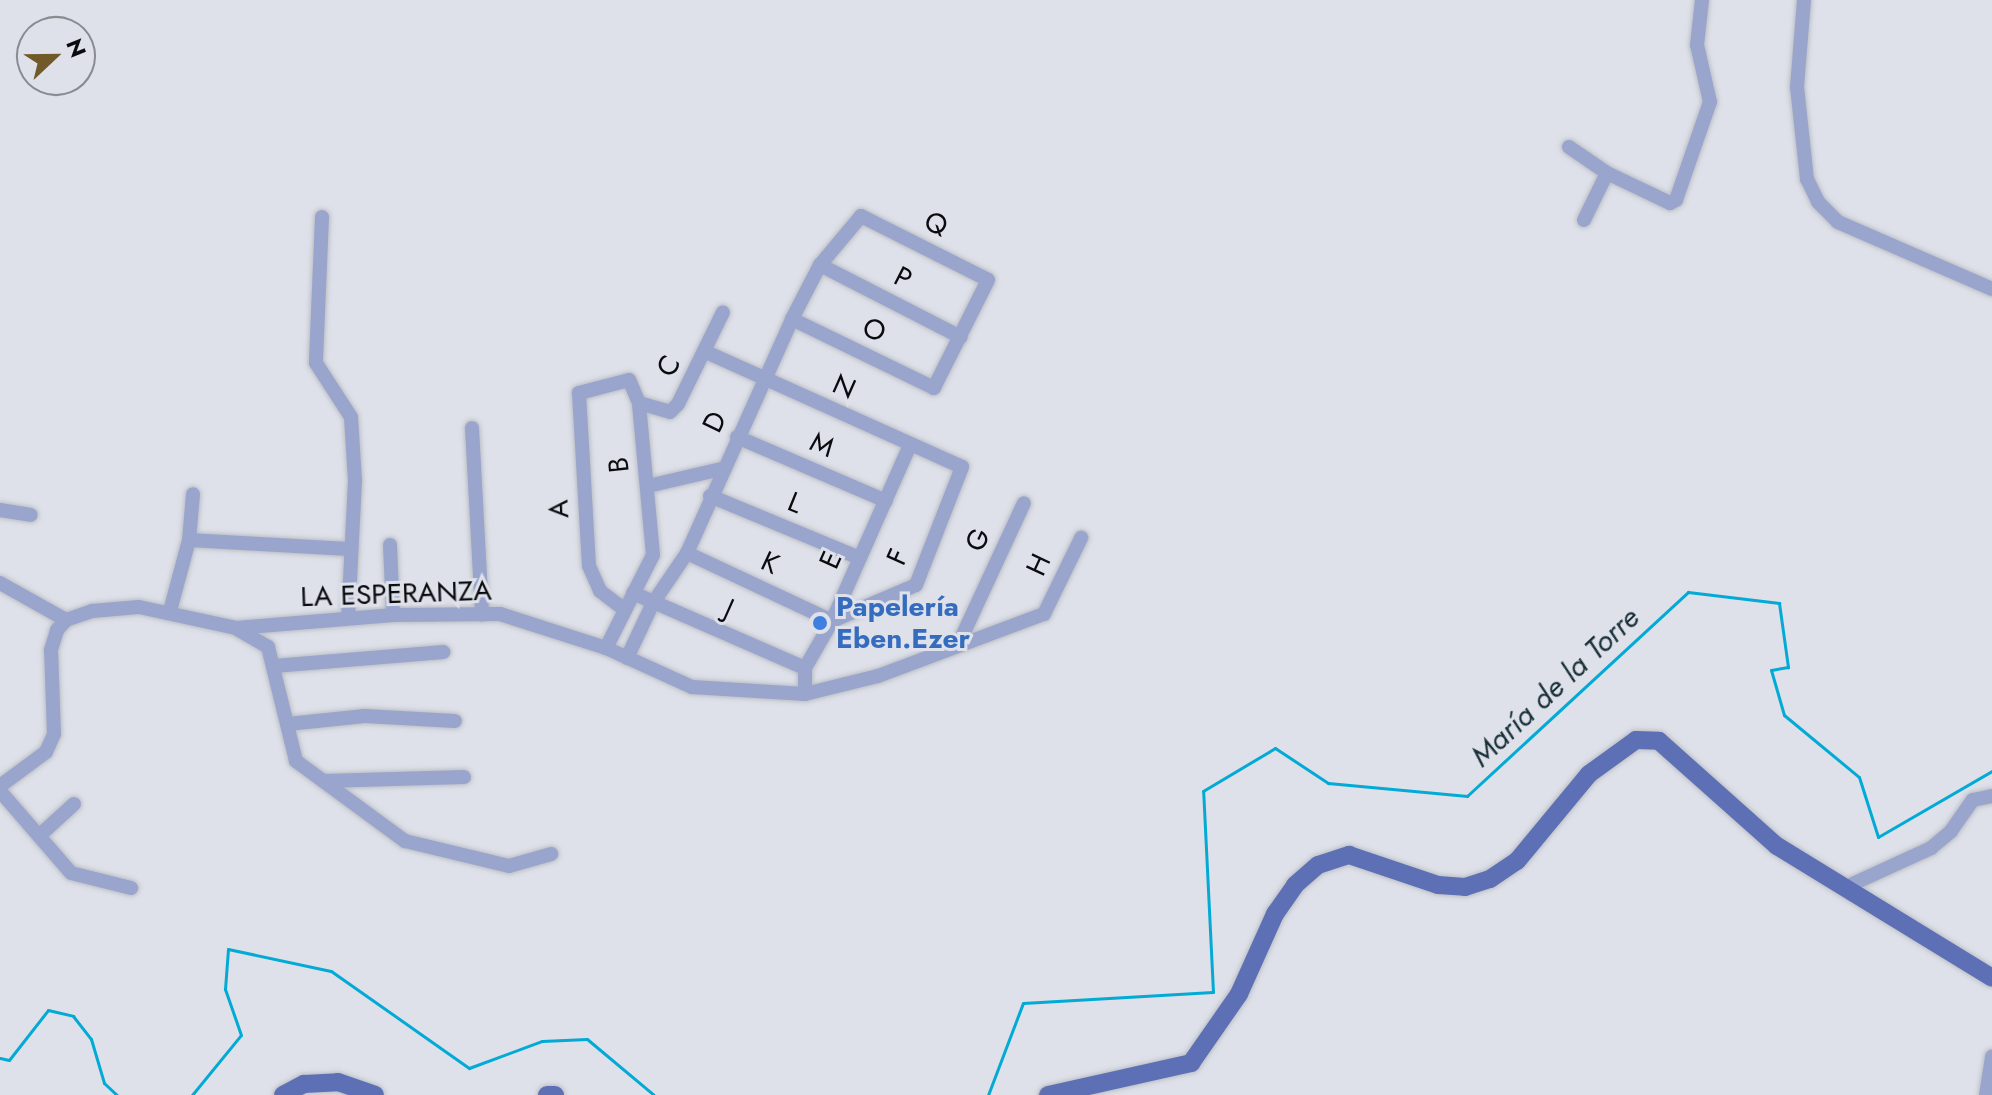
<!DOCTYPE html>
<html>
<head>
<meta charset="utf-8">
<style>
  body { margin:0 }
  #map { position:relative; width:1992px; height:1095px; overflow:hidden; background:#dee1e9; font-family:Jost,sans-serif }
  div>[style] { position:absolute }
  .stream>* { height:3px; margin:-1.5px; padding:0 1.5px; transform-origin:1.5px; border-radius:1.5px; background:#02aad5 }
  .roads { filter:drop-shadow(0 0 2px #bcbfc6) drop-shadow(0 0 2px #bcbfc6) }
  .minor>* { height:14px; margin:-7px; padding:0 7px; transform-origin:7px; border-radius:7px; background:#99a5cc }
  .major>* { height:18px; margin:-9px; padding:0 9px; transform-origin:9px; border-radius:9px; background:#5d70b5 }
  .dots>* { width:22px; height:22px; translate:-50% -50%; box-sizing:border-box; border:4px solid #dee1e9; border-radius:50% }
  span { translate:-50% -50%; white-space:nowrap; text-align:center; line-height:1.15; -webkit-text-stroke:6px #dee1e9; paint-order:stroke }
  .street-label { font-size:28px; color:#0a0b0e }
  .shop-label { font-size:28px; color:#366cbe; font-weight:700 }
  .left { translate:0 -50%; text-align:left }
  .water-label { font-size:30px; color:#192f38; font-style:italic }
  .north { position:absolute; left:16px; top:16px; width:80px; height:80px; box-sizing:border-box; background:#dee1e9; border:2px solid #898b91; border-radius:50%; rotate:68deg; font-size:22px; font-weight:700; line-height:32px; text-align:center; color:#0a0b0e }
  .north::after { content:''; display:block; margin:auto; width:28px; height:36px; background:#71592a; clip-path:polygon(50% 0,100% 100%,50% 72%,0 100%) }
</style>
</head>
<body>
<div id="map">
  <div class="stream">
    <div style="left:0;top:1058px;width:9px;rotate:13deg"></div>
    <div style="left:9px;top:1060px;width:63px;rotate:-52deg"></div>
    <div style="left:48px;top:1010px;width:26px;rotate:13deg"></div>
    <div style="left:73px;top:1016px;width:29px;rotate:52deg"></div>
    <div style="left:91px;top:1039px;width:46px;rotate:73.5deg"></div>
    <div style="left:104px;top:1083px;width:18px;rotate:43deg"></div>
    <div style="left:192px;top:1095px;width:77px;rotate:-50.8deg"></div>
    <div style="left:241px;top:1035px;width:49px;rotate:-109.2deg"></div>
    <div style="left:225px;top:989px;width:40px;rotate:-85.7deg"></div>
    <div style="left:228px;top:949px;width:105px;rotate:12.1deg"></div>
    <div style="left:331px;top:971px;width:169px;rotate:35.1deg"></div>
    <div style="left:469px;top:1068px;width:78px;rotate:-20.3deg"></div>
    <div style="left:542px;top:1041px;width:45px;rotate:-2.5deg"></div>
    <div style="left:587px;top:1039px;width:87px;rotate:39.9deg"></div>
    <div style="left:988px;top:1095px;width:98px;rotate:-69.2deg"></div>
    <div style="left:1023px;top:1003px;width:190px;rotate:-3.3deg"></div>
    <div style="left:1213px;top:992px;width:201px;rotate:-92.8deg"></div>
    <div style="left:1203px;top:791px;width:84px;rotate:-30.8deg"></div>
    <div style="left:1275px;top:748px;width:64px;rotate:33.4deg"></div>
    <div style="left:1328px;top:783px;width:140px;rotate:5.3deg"></div>
    <div style="left:1467px;top:796px;width:301px;rotate:-42.7deg"></div>
    <div style="left:1688px;top:592px;width:92px;rotate:6.9deg"></div>
    <div style="left:1779px;top:603px;width:65px;rotate:82deg"></div>
    <div style="left:1788px;top:667px;width:17px;rotate:170deg"></div>
    <div style="left:1771px;top:670px;width:47px;rotate:73.9deg"></div>
    <div style="left:1784px;top:715px;width:97px;rotate:39.6deg"></div>
    <div style="left:1859px;top:777px;width:63px;rotate:72.4deg"></div>
    <div style="left:1878px;top:837px;width:132px;rotate:-30.1deg"></div>
  </div>
  <div class="roads">
    <div class="minor">
      <div style="left:1804px;top:0;width:87px;rotate:94.6deg"></div>
      <div style="left:1797px;top:87px;width:93px;rotate:83.8deg"></div>
      <div style="left:1807px;top:179px;width:25px;rotate:64deg"></div>
      <div style="left:1818px;top:202px;width:28px;rotate:45deg"></div>
      <div style="left:1838px;top:222px;width:168px;rotate:23.5deg"></div>
      <div style="left:1569px;top:147px;width:46px;rotate:34.4deg"></div>
      <div style="left:1607px;top:173px;width:70px;rotate:25.5deg"></div>
      <div style="left:1670px;top:203px;width:7px;rotate:-27deg"></div>
      <div style="left:1676px;top:200px;width:104px;rotate:-70.9deg"></div>
      <div style="left:1710px;top:102px;width:58px;rotate:-102.8deg"></div>
      <div style="left:1697px;top:45px;width:45px;rotate:-83.7deg"></div>
      <div style="left:322px;top:217px;width:146px;rotate:92.4deg"></div>
      <div style="left:316px;top:363px;width:64px;rotate:57.1deg"></div>
      <div style="left:351px;top:417px;width:64px;rotate:86.4deg"></div>
      <div style="left:355px;top:481px;width:137px;rotate:92.9deg"></div>
      <div style="left:1584px;top:220px;width:52px;rotate:-63.9deg"></div>
      <div style="left:820px;top:265px;width:158px;rotate:27.1deg"></div>
      <div style="left:639px;top:403px;width:32px;rotate:16deg"></div>
      <div style="left:670px;top:412px;width:11px;rotate:-45deg"></div>
      <div style="left:678px;top:404px;width:102px;rotate:-63.9deg"></div>
      <div style="left:472px;top:428px;width:187px;rotate:86.9deg"></div>
      <div style="left:737px;top:437px;width:162px;rotate:23.2deg"></div>
      <div style="left:648px;top:486px;width:75px;rotate:-13.1deg"></div>
      <div style="left:710px;top:496px;width:162px;rotate:22.5deg"></div>
      <div style="left:0;top:510px;width:31px;rotate:9deg"></div>
      <div style="left:189px;top:540px;width:160px;rotate:3.2deg"></div>
      <div style="left:390px;top:545px;width:70px;rotate:87.5deg"></div>
      <div style="left:687px;top:553px;width:160px;rotate:25.1deg"></div>
      <div style="left:832px;top:621px;width:91px;rotate:-23.2deg"></div>
      <div style="left:916px;top:585px;width:127px;rotate:-68.7deg"></div>
      <div style="left:962px;top:467px;width:281px;rotate:-155.8deg"></div>
      <div style="left:0;top:583px;width:76px;rotate:29.3deg"></div>
      <div style="left:633px;top:593px;width:188px;rotate:23.6deg"></div>
      <div style="left:170px;top:611px;width:73px;rotate:-75deg"></div>
      <div style="left:189px;top:540px;width:46px;rotate:-85deg"></div>
      <div style="left:237px;top:629px;width:36px;rotate:30deg"></div>
      <div style="left:268px;top:647px;width:117px;rotate:76.2deg"></div>
      <div style="left:296px;top:761px;width:135px;rotate:36.3deg"></div>
      <div style="left:405px;top:841px;width:107px;rotate:13.5deg"></div>
      <div style="left:509px;top:866px;width:44px;rotate:-15.9deg"></div>
      <div style="left:959px;top:643px;width:154px;rotate:-65.1deg"></div>
      <div style="left:606px;top:648px;width:104px;rotate:-63.2deg"></div>
      <div style="left:653px;top:555px;width:153px;rotate:-95.3deg"></div>
      <div style="left:639px;top:403px;width:25px;rotate:-113deg"></div>
      <div style="left:629px;top:380px;width:52px;rotate:165.4deg"></div>
      <div style="left:579px;top:393px;width:173px;rotate:86.7deg"></div>
      <div style="left:589px;top:566px;width:27px;rotate:66deg"></div>
      <div style="left:600px;top:591px;width:30px;rotate:37deg"></div>
      <div style="left:627px;top:658px;width:61px;rotate:-64.7deg"></div>
      <div style="left:653px;top:603px;width:60px;rotate:-55.8deg"></div>
      <div style="left:687px;top:553px;width:256px;rotate:-65.8deg"></div>
      <div style="left:792px;top:319px;width:61px;rotate:-62.6deg"></div>
      <div style="left:820px;top:265px;width:64px;rotate:-50.1deg"></div>
      <div style="left:861px;top:216px;width:142px;rotate:26.7deg"></div>
      <div style="left:988px;top:280px;width:121px;rotate:116.6deg"></div>
      <div style="left:934px;top:388px;width:158px;rotate:-154.1deg"></div>
      <div style="left:274px;top:666px;width:170px;rotate:-4.7deg"></div>
      <div style="left:805px;top:694px;width:26px;rotate:-90deg"></div>
      <div style="left:805px;top:668px;width:54px;rotate:-60.1deg"></div>
      <div style="left:832px;top:621px;width:193px;rotate:-66.1deg"></div>
      <div style="left:288px;top:724px;width:77px;rotate:-5.9deg"></div>
      <div style="left:365px;top:716px;width:90px;rotate:3.2deg"></div>
      <div style="left:324px;top:781px;width:140px;rotate:-1.6deg"></div>
      <div style="left:0;top:786px;width:57px;rotate:-36.5deg"></div>
      <div style="left:46px;top:752px;width:20px;rotate:-66deg"></div>
      <div style="left:54px;top:734px;width:84px;rotate:-92deg"></div>
      <div style="left:51px;top:650px;width:21px;rotate:-73deg"></div>
      <div style="left:57px;top:630px;width:13px;rotate:-48deg"></div>
      <div style="left:66px;top:620px;width:28px;rotate:-19deg"></div>
      <div style="left:92px;top:611px;width:47px;rotate:-4.9deg"></div>
      <div style="left:139px;top:607px;width:99px;rotate:12.2deg"></div>
      <div style="left:236px;top:628px;width:158px;rotate:-4.7deg"></div>
      <div style="left:393px;top:615px;width:107px;rotate:-0.5deg"></div>
      <div style="left:500px;top:614px;width:111px;rotate:17.8deg"></div>
      <div style="left:606px;top:648px;width:94px;rotate:24.4deg"></div>
      <div style="left:692px;top:687px;width:113px;rotate:3.5deg"></div>
      <div style="left:805px;top:694px;width:75px;rotate:-13.9deg"></div>
      <div style="left:878px;top:676px;width:177px;rotate:-20.5deg"></div>
      <div style="left:1044px;top:614px;width:85px;rotate:-64deg"></div>
      <div style="left:0;top:791px;width:108px;rotate:49.1deg"></div>
      <div style="left:71px;top:873px;width:62px;rotate:14deg"></div>
      <div style="left:40px;top:835px;width:46px;rotate:-42.4deg"></div>
      <div style="left:1846px;top:887px;width:94px;rotate:-24.6deg"></div>
      <div style="left:1931px;top:848px;width:26px;rotate:-40deg"></div>
      <div style="left:1951px;top:831px;width:38px;rotate:-55deg"></div>
      <div style="left:1973px;top:800px;width:19px;rotate:-12deg"></div>
      <div style="left:1986px;top:1095px;width:39px;rotate:-81deg"></div>
    </div>
    <div class="major">
      <div style="left:283px;top:1095px;width:24px;rotate:-28deg"></div>
      <div style="left:304px;top:1084px;width:34px;rotate:-3deg"></div>
      <div style="left:338px;top:1082px;width:39px;rotate:19deg"></div>
      <div style="left:547px;top:1095px;width:8px"></div>
      <div style="left:1048px;top:1095px;width:147px;rotate:-12.6deg"></div>
      <div style="left:1191px;top:1063px;width:84px;rotate:-55.2deg"></div>
      <div style="left:1239px;top:994px;width:88px;rotate:-65.8deg"></div>
      <div style="left:1275px;top:914px;width:35px;rotate:-55deg"></div>
      <div style="left:1295px;top:885px;width:30px;rotate:-41deg"></div>
      <div style="left:1318px;top:865px;width:33px;rotate:-18deg"></div>
      <div style="left:1349px;top:855px;width:94px;rotate:18.6deg"></div>
      <div style="left:1438px;top:885px;width:27px;rotate:4deg"></div>
      <div style="left:1465px;top:887px;width:26px;rotate:-18deg"></div>
      <div style="left:1490px;top:879px;width:32px;rotate:-34deg"></div>
      <div style="left:1517px;top:861px;width:113px;rotate:-50.4deg"></div>
      <div style="left:1589px;top:774px;width:58px;rotate:-35.9deg"></div>
      <div style="left:1636px;top:740px;width:23px;rotate:2deg"></div>
      <div style="left:1659px;top:741px;width:158px;rotate:41.7deg"></div>
      <div style="left:1777px;top:846px;width:252px;rotate:31.5deg"></div>
    </div>
  </div>
  <div class="dots">
    <div style="left:820px;top:623px;background:#3f7fe0"></div>
  </div>
  <div class="street-label">
    <span style="left:936px;top:224px;rotate:27deg">Q</span>
    <span style="left:903px;top:278px;rotate:27deg">P</span>
    <span style="left:874px;top:330px;rotate:26deg">O</span>
    <span style="left:669px;top:366px;rotate:-62deg">C</span>
    <span style="left:844px;top:387px;rotate:24deg">N</span>
    <span style="left:715px;top:422px;rotate:-64deg">D</span>
    <span style="left:822px;top:445px;rotate:23deg">M</span>
    <span style="left:619px;top:465px;rotate:-96deg">B</span>
    <span style="left:795px;top:503px;rotate:22deg">L</span>
    <span style="left:559px;top:509px;rotate:-93deg">A</span>
    <span style="left:978px;top:540px;rotate:-65deg">G</span>
    <span style="left:898px;top:557px;rotate:-66deg">F</span>
    <span style="left:831px;top:560px;rotate:-66deg">E</span>
    <span style="left:770px;top:563px;rotate:25deg">K</span>
    <span style="left:1039px;top:565px;rotate:-65deg">H</span>
    <span style="left:396px;top:594px;rotate:-2deg">LA ESPERANZA</span>
    <span style="left:729px;top:609px;rotate:24deg">J</span>
  </div>
  <div class="shop-label">
    <span class="left" style="left:836px;top:623px">Papelería<br>Eben.Ezer</span>
  </div>
  <div class="water-label">
    <span style="left:1555px;top:687px;rotate:-43deg">María de la Torre</span>
  </div>
  <div class="north">N</div>
</div>
</body>
</html>
